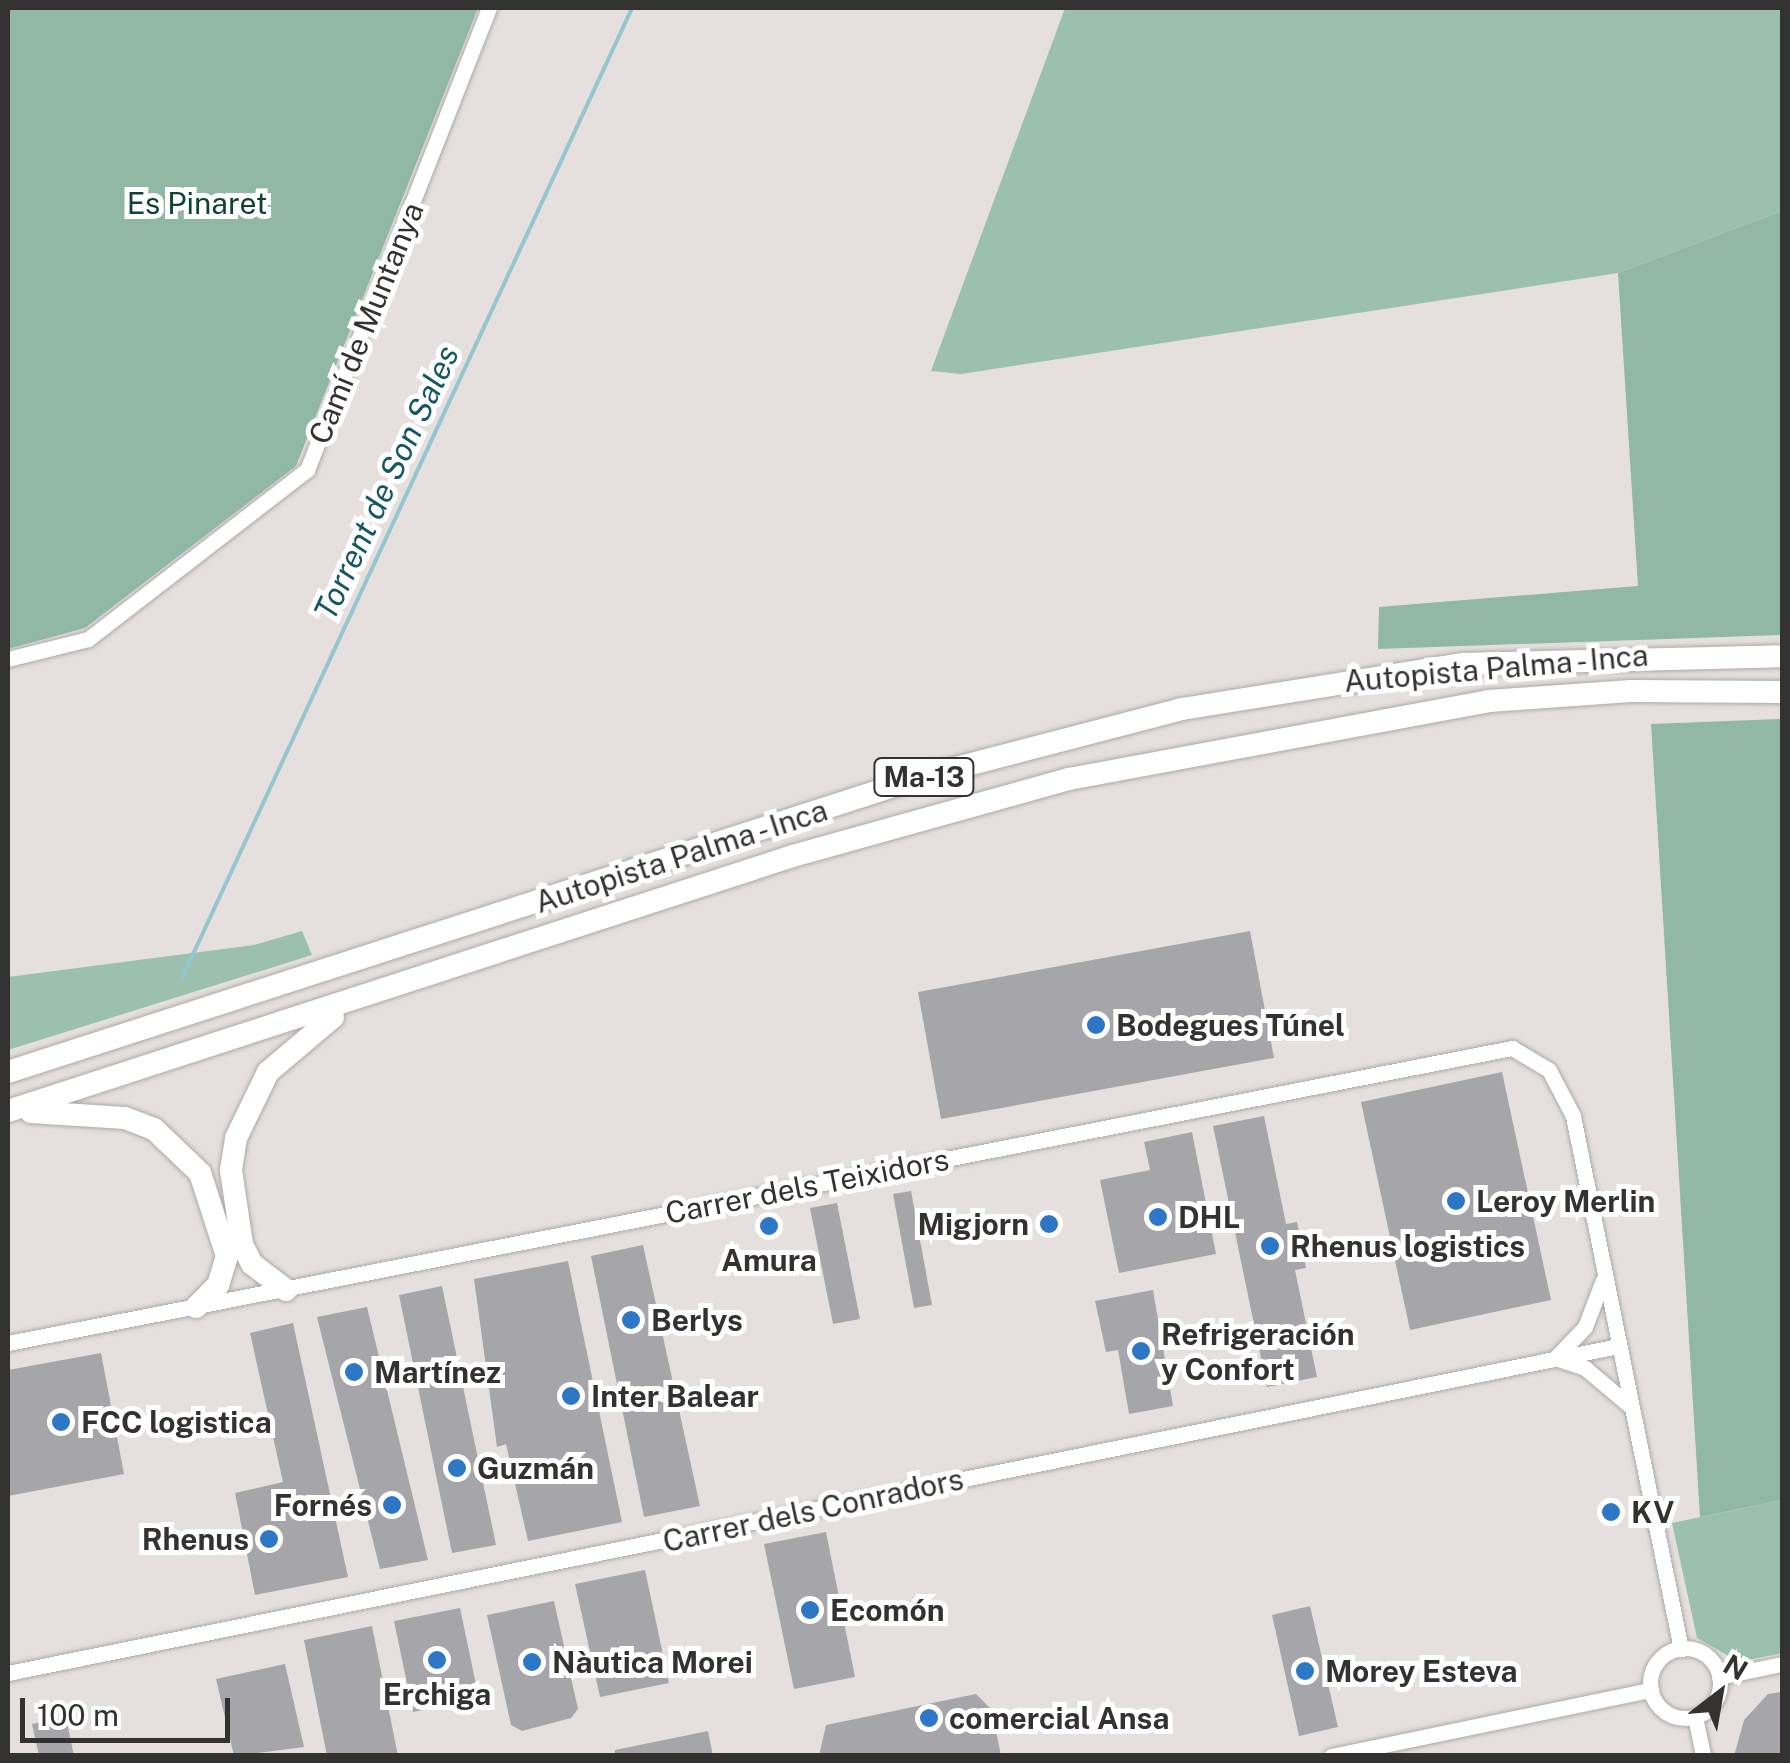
<!DOCTYPE html>
<html>
<head>
<meta charset="utf-8">
<style>
  body { margin:0 }
  #map { position:relative; width:1790px; height:1763px; overflow:hidden; background:#e5e0de; font-family:"Public Sans",sans-serif }
  div>[style] { position:absolute }
  .green>* { inset:0; background:#9bc0ae }
  .forest>* { inset:0; background:#90b8a5 }
  .stream>* { height:4px; margin:-2px; padding:0 2px; transform-origin:2px; border-radius:2px; background:#95c5ce }
  .building>* { inset:0; background:#a6a6aa }
  .roads { filter:drop-shadow(0 0 2px #aea9a7) drop-shadow(0 0 2px #aea9a7) }
  .minor>* { height:15px; margin:-7.5px; padding:0 7.5px; transform-origin:7.5px; border-radius:7.5px; background:#fff }
  .minor>.ring { margin:-7.5px; padding:0; box-sizing:content-box; background:none; border:15px solid #fff; border-radius:50% }
  .highway>* { height:22px; margin:-11px; padding:0 11px; transform-origin:11px; border-radius:11px; background:#fff }
  .dots>* { width:28px; height:28px; translate:-50% -50%; box-sizing:border-box; border:5px solid #fff; border-radius:50% }
  span { translate:-50% -50%; white-space:nowrap; text-align:center; line-height:1.15; -webkit-text-stroke:10px #fff; paint-order:stroke }
  .shield-label span { padding:2px 8px; background:#fff; border:2px solid; border-radius:8px; -webkit-text-stroke-width:0 }
  .shield-label { font-size:28px; color:#343231; font-weight:700 }
  .park-label { font-size:30px; color:#0d432f }
  .street-label { font-size:30px; color:#343231 }
  .poi-label { font-size:30px; color:#343231; font-weight:700 }
  .left { translate:0 -50%; text-align:left }
  .right { translate:-100% -50%; text-align:right }
  .water-label { font-size:32px; color:#155761; font-style:italic }
  .frame { position:absolute; inset:0; border:10px solid #343231; pointer-events:none }
  .north { position:absolute; left:1670px; top:1643px; width:100px; height:100px; -webkit-text-stroke:8px #fff; paint-order:stroke; rotate:31deg; font-size:28px; font-weight:700; line-height:40px; text-align:center; color:#343231 }
  .north::after { content:''; display:block; margin:auto; width:35px; height:45px; background:#343231; clip-path:polygon(50% 0,100% 100%,50% 72%,0 100%) }
  .scale { position:absolute; left:20px; top:1698px; width:210px; height:45px; box-sizing:border-box; border:5px solid #343231; border-top:0; padding-left:12px; font-size:30px; line-height:35px; white-space:nowrap; color:#343231; -webkit-text-stroke:8px #fff; paint-order:stroke }
</style>
</head>
<body>
<div id="map">
  <div class="green">
    <div style="clip-path:polygon(1065px 8px,1782px 8px,1782px 211px,1618px 273px,961px 374px,931px 371px)"></div>
    <div style="clip-path:polygon(302px 931px,312px 955px,8px 1050px,8px 977px,254px 945px)"></div>
    <div style="clip-path:polygon(1782px 1500px,1782px 1653px,1739px 1662px,1697px 1638px,1672px 1523px)"></div>
  </div>
  <div class="forest">
    <div style="clip-path:polygon(8px 8px,478px 8px,296px 466px,85px 628px,8px 649px)"></div>
    <div style="clip-path:polygon(1782px 211px,1782px 635px,1378px 649px,1379px 607px,1638px 586px,1618px 273px)"></div>
    <div style="clip-path:polygon(1782px 719px,1782px 1500px,1700px 1517px,1651px 724px)"></div>
  </div>
  <div class="stream">
    <div style="left:182px;top:978px;width:1069px;rotate:-65.11deg"></div>
  </div>
  <div class="building">
    <div style="clip-path:polygon(1250px 931px,1274px 1058px,941px 1119px,918px 992px)"></div>
    <div style="clip-path:polygon(1502px 1072px,1551px 1300px,1410px 1330px,1361px 1102px)"></div>
    <div style="clip-path:polygon(1264px 1116px,1286px 1224px,1297px 1222px,1306px 1268px,1295px 1270px,1317px 1377px,1267px 1387px,1213px 1126px)"></div>
    <div style="clip-path:polygon(1192px 1132px,1216px 1254px,1119px 1273px,1100px 1180px,1150px 1170px,1144px 1142px)"></div>
    <div style="clip-path:polygon(911px 1191px,932px 1305px,914px 1308px,893px 1194px)"></div>
    <div style="clip-path:polygon(837px 1203px,860px 1319px,833px 1324px,810px 1208px)"></div>
    <div style="clip-path:polygon(643px 1245px,700px 1506px,644px 1517px,591px 1256px)"></div>
    <div style="clip-path:polygon(568px 1261px,622px 1522px,528px 1541px,506px 1444px,497px 1447px,474px 1279px)"></div>
    <div style="clip-path:polygon(442px 1286px,496px 1545px,452px 1553px,399px 1295px)"></div>
    <div style="clip-path:polygon(1153px 1290px,1173px 1406px,1129px 1414px,1118px 1350px,1106px 1352px,1095px 1301px)"></div>
    <div style="clip-path:polygon(367px 1307px,428px 1560px,380px 1569px,317px 1317px)"></div>
    <div style="clip-path:polygon(293px 1323px,348px 1577px,255px 1595px,235px 1493px,283px 1482px,250px 1333px)"></div>
    <div style="clip-path:polygon(101px 1353px,124px 1474px,8px 1496px,8px 1370px)"></div>
    <div style="clip-path:polygon(826px 1532px,855px 1677px,794px 1689px,764px 1544px)"></div>
    <div style="clip-path:polygon(645px 1570px,669px 1683px,600px 1697px,575px 1584px)"></div>
    <div style="clip-path:polygon(554px 1601px,578px 1709px,571px 1718px,522px 1731px,511px 1725px,487px 1615px)"></div>
    <div style="clip-path:polygon(1310px 1606px,1338px 1727px,1299px 1736px,1272px 1615px)"></div>
    <div style="clip-path:polygon(460px 1608px,479px 1699px,413px 1712px,394px 1621px)"></div>
    <div style="clip-path:polygon(372px 1626px,398px 1756px,327px 1756px,304px 1640px)"></div>
    <div style="clip-path:polygon(285px 1664px,304px 1747px,234px 1756px,216px 1679px)"></div>
    <div style="clip-path:polygon(1782px 1692px,1782px 1756px,1734px 1756px,1744px 1720px,1768px 1694px)"></div>
    <div style="clip-path:polygon(976px 1694px,992px 1710px,1001px 1756px,819px 1756px,826px 1725px)"></div>
    <div style="clip-path:polygon(66px 1717px,74px 1756px,39px 1756px,32px 1724px)"></div>
    <div style="clip-path:polygon(708px 1731px,713px 1756px,615px 1756px,615px 1750px)"></div>
  </div>
  <div class="roads">
    <div class="minor">
      <div style="left:8px;top:659px;width:82px;rotate:-14deg"></div>
      <div style="left:88px;top:639px;width:277px;rotate:-37.7deg"></div>
      <div style="left:307px;top:470px;width:497px;rotate:-68.5deg"></div>
      <div style="left:1603px;top:1280px;width:50px;rotate:111deg"></div>
      <div style="left:1585px;top:1327px;width:43px;rotate:134.1deg"></div>
      <div style="left:1555px;top:1358px;width:32px;rotate:18deg"></div>
      <div style="left:1585px;top:1368px;width:59px;rotate:40.2deg"></div>
      <div style="left:8px;top:1343px;width:1533px;rotate:-11.1deg"></div>
      <div style="left:1512px;top:1048px;width:43px;rotate:30.7deg"></div>
      <div style="left:1549px;top:1070px;width:52px;rotate:62.4deg"></div>
      <div style="left:1573px;top:1116px;width:544px;rotate:78.55deg"></div>
      <div class="ring" style="left:1650px;top:1648px;width:55px;height:55px"></div>
      <div style="left:8px;top:1673px;width:1643px;rotate:-11.48deg"></div>
      <div style="left:1719px;top:1677px;width:64px;rotate:-11.7deg"></div>
      <div style="left:1695px;top:1717px;width:40px;rotate:78deg"></div>
      <div style="left:1331px;top:1756px;width:327px;rotate:-11.7deg"></div>
    </div>
    <div class="highway">
      <div style="left:8px;top:1072px;width:964px;rotate:-17.89deg"></div>
      <div style="left:925px;top:776px;width:266px;rotate:-14.6deg"></div>
      <div style="left:1182px;top:709px;width:285px;rotate:-9.1deg"></div>
      <div style="left:1463px;top:664px;width:319px;rotate:-1.4deg"></div>
      <div style="left:8px;top:1111px;width:825px;rotate:-18deg"></div>
      <div style="left:793px;top:856px;width:287px;rotate:-15.6deg"></div>
      <div style="left:1069px;top:779px;width:427px;rotate:-10.5deg"></div>
      <div style="left:1489px;top:701px;width:142px;rotate:-4deg"></div>
      <div style="left:1631px;top:691px;width:151px;rotate:0.4deg"></div>
      <div style="left:31px;top:1112px;width:94px;rotate:3.7deg"></div>
      <div style="left:125px;top:1118px;width:31px;rotate:21deg"></div>
      <div style="left:154px;top:1129px;width:64px;rotate:43.7deg"></div>
      <div style="left:200px;top:1173px;width:87px;rotate:72deg"></div>
      <div style="left:227px;top:1256px;width:30px;rotate:107deg"></div>
      <div style="left:218px;top:1285px;width:31px;rotate:135deg"></div>
      <div style="left:286px;top:1290px;width:43px;rotate:-142.6deg"></div>
      <div style="left:252px;top:1264px;width:22px;rotate:-117deg"></div>
      <div style="left:242px;top:1244px;width:75px;rotate:-98.5deg"></div>
      <div style="left:231px;top:1170px;width:32px;rotate:-81deg"></div>
      <div style="left:236px;top:1138px;width:73px;rotate:-64.1deg"></div>
      <div style="left:268px;top:1072px;width:85px;rotate:-40.2deg"></div>
    </div>
  </div>
  <div class="dots">
    <div style="left:1096px;top:1025px;background:#2e77c7"></div>
    <div style="left:1456px;top:1201px;background:#2e77c7"></div>
    <div style="left:1158px;top:1217px;background:#2e77c7"></div>
    <div style="left:1049px;top:1224px;background:#2e77c7"></div>
    <div style="left:769px;top:1226px;background:#2e77c7"></div>
    <div style="left:1270px;top:1246px;background:#2e77c7"></div>
    <div style="left:631px;top:1320px;background:#2e77c7"></div>
    <div style="left:1141px;top:1351px;background:#2e77c7"></div>
    <div style="left:354px;top:1372px;background:#2e77c7"></div>
    <div style="left:571px;top:1396px;background:#2e77c7"></div>
    <div style="left:61px;top:1422px;background:#2e77c7"></div>
    <div style="left:457px;top:1468px;background:#2e77c7"></div>
    <div style="left:392px;top:1505px;background:#2e77c7"></div>
    <div style="left:1611px;top:1512px;background:#2e77c7"></div>
    <div style="left:269px;top:1539px;background:#2e77c7"></div>
    <div style="left:810px;top:1610px;background:#2e77c7"></div>
    <div style="left:437px;top:1660px;background:#2e77c7"></div>
    <div style="left:532px;top:1662px;background:#2e77c7"></div>
    <div style="left:1305px;top:1671px;background:#2e77c7"></div>
    <div style="left:929px;top:1718px;background:#2e77c7"></div>
  </div>
  <div class="shield-label">
    <span style="left:924px;top:777px">Ma-13</span>
  </div>
  <div class="park-label">
    <span style="left:197px;top:203px">Es Pinaret</span>
  </div>
  <div class="street-label">
    <span style="left:366px;top:323px;rotate:-68deg">Camí de Muntanya</span>
    <span style="left:1496px;top:668px;rotate:-5deg">Autopista Palma - Inca</span>
    <span style="left:681px;top:856px;rotate:-18deg">Autopista Palma - Inca</span>
    <span style="left:807px;top:1186px;rotate:-11deg">Carrer dels Teixidors</span>
    <span style="left:813px;top:1510px;rotate:-12deg">Carrer dels Conradors</span>
  </div>
  <div class="poi-label">
    <span class="left" style="left:1116px;top:1025px">Bodegues Túnel</span>
    <span class="left" style="left:1476px;top:1201px">Leroy Merlin</span>
    <span class="left" style="left:1178px;top:1217px">DHL</span>
    <span class="right" style="left:1029px;top:1224px">Migjorn</span>
    <span class="left" style="left:1290px;top:1246px">Rhenus logistics</span>
    <span style="left:769px;top:1260px">Amura</span>
    <span class="left" style="left:651px;top:1320px">Berlys</span>
    <span class="left" style="left:1161px;top:1351px">Refrigeración<br>y Confort</span>
    <span class="left" style="left:374px;top:1372px">Martínez</span>
    <span class="left" style="left:591px;top:1396px">Inter Balear</span>
    <span class="left" style="left:81px;top:1422px">FCC logistica</span>
    <span class="left" style="left:477px;top:1468px">Guzmán</span>
    <span class="right" style="left:372px;top:1505px">Fornés</span>
    <span class="left" style="left:1631px;top:1512px">KV</span>
    <span class="right" style="left:249px;top:1539px">Rhenus</span>
    <span class="left" style="left:830px;top:1610px">Ecomón</span>
    <span class="left" style="left:552px;top:1662px">Nàutica Morei</span>
    <span class="left" style="left:1325px;top:1671px">Morey Esteva</span>
    <span style="left:437px;top:1694px">Erchiga</span>
    <span class="left" style="left:949px;top:1718px">comercial Ansa</span>
  </div>
  <div class="water-label">
    <span style="left:387px;top:483px;rotate:-65deg">Torrent de Son Sales</span>
  </div>
  <div class="frame"></div>
  <div class="north">N</div>
  <div class="scale">100 m</div>
</div>
</body>
</html>
